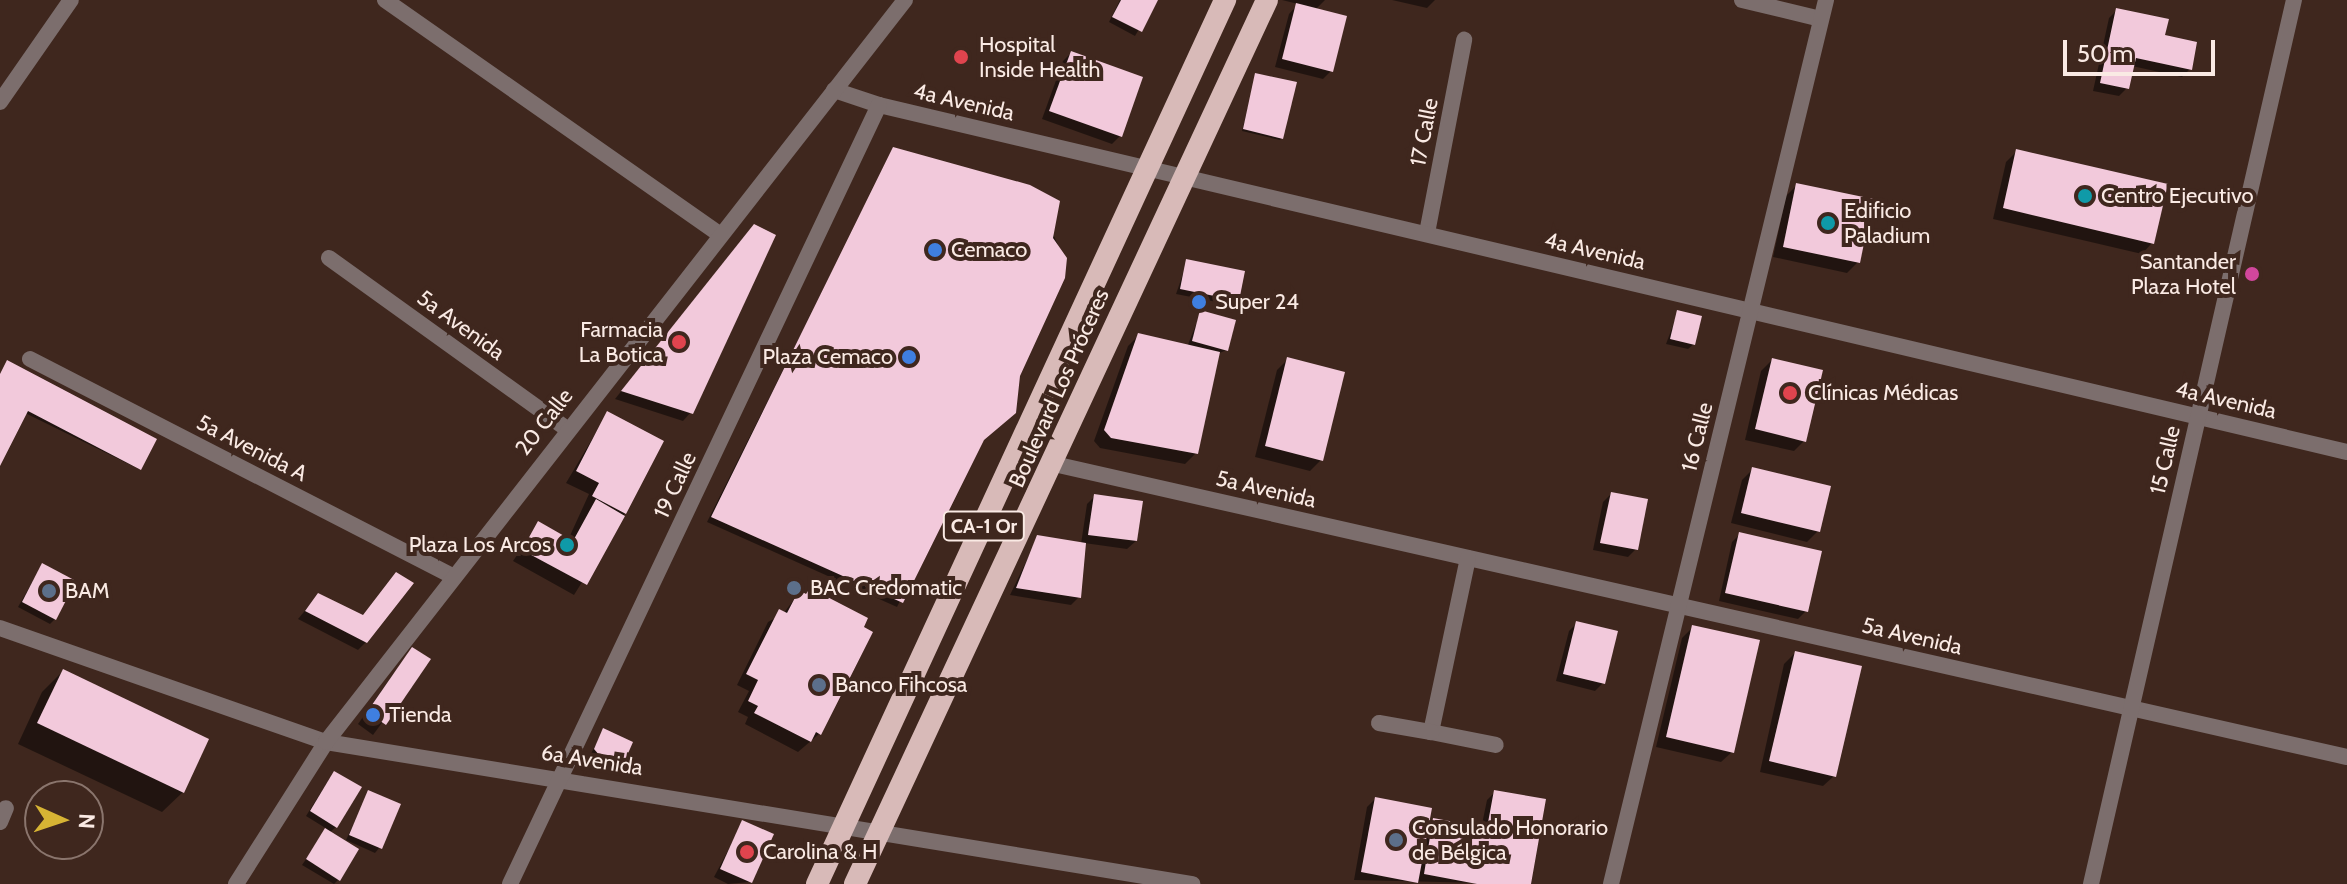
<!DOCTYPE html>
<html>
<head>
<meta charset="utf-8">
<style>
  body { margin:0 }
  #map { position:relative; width:2347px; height:884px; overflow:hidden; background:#3f271e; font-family:Cabin,sans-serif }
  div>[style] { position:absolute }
  .shadow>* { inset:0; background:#0007 }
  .building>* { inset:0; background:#f2c9db }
  .minor>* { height:16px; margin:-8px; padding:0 8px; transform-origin:8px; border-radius:8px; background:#7c6e6d }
  .tertiary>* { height:16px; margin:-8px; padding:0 8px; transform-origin:8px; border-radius:8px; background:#7c6e6d }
  .trunk>* { height:22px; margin:-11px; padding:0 11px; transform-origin:11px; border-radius:11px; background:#d8bab8 }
  .dots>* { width:22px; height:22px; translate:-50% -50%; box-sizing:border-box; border:4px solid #3f271e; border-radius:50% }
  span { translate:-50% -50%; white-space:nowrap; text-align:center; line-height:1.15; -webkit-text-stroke:8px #3f271e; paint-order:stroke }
  .shield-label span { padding:2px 6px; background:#3f271e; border:2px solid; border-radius:6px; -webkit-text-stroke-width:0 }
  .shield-label { font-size:20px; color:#faeae4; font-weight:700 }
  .poi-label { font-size:22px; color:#faeae4 }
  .left { translate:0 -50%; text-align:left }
  .right { translate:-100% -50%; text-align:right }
  .street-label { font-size:22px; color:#faeae4 }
  .north { position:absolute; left:24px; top:780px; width:80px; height:80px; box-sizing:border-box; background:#3f271e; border:2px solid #8a756d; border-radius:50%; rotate:93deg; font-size:22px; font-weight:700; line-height:32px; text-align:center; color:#faeae4 }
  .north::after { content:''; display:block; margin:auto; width:28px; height:36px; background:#d7b434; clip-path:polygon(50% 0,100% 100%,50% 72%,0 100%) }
  .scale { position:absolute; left:2063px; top:40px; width:152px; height:36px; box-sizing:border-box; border:4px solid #faeae4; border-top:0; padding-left:10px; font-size:24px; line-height:28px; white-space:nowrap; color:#faeae4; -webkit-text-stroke:6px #3f271e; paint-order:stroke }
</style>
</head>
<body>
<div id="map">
  <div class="shadow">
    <div style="clip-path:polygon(1120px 0,1156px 0,1135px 36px,1109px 22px)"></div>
    <div style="clip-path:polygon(1325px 0,1315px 10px,1331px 71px,1323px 79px,1275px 67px,1289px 14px,1298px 4px,1282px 0)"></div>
    <div style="clip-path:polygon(1392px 0,1435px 0,1427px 8px)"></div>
    <div style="clip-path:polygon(2117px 10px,2163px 37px,2190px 69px,2182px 77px,2132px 66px,2127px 88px,2119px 96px,2093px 91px,2109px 18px)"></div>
    <div style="clip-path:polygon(1071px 53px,1120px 136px,1112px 144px,1042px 119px,1063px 61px)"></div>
    <div style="clip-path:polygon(1256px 75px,1282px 138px,1280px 140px,1242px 131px)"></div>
    <div style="clip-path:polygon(894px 149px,1050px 227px,1064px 259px,981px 441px,897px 607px,707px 522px)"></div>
    <div style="clip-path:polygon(2017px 151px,2152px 243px,2142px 254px,1993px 219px,2006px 162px)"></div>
    <div style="clip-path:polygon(1797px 185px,1858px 262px,1847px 273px,1773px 257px,1786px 196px)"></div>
    <div style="clip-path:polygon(747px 235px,691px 412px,683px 421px,615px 399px)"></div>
    <div style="clip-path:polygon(1187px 262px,1237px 300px,1232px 305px,1176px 294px)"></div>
    <div style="clip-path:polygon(1201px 312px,1227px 350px,1217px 354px,1196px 453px,1185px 464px,1100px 448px,1094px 441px,1128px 346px,1139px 335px,1187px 347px)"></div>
    <div style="clip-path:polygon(1678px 312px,1694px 344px,1688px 349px,1666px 344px)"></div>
    <div style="clip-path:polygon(1288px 359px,1321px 460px,1310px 471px,1255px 457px,1277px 370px)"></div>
    <div style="clip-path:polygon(1772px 360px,1804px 441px,1794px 451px,1745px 440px,1761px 371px)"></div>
    <div style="clip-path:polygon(0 376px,154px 440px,139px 469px,25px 413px,0 461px)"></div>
    <div style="clip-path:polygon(607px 414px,625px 513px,574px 595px,513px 561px,538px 524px,568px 540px,589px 494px,566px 483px)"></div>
    <div style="clip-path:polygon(1753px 469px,1818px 531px,1807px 542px,1731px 523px,1742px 480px)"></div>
    <div style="clip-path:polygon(1611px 494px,1636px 549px,1628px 557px,1593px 550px,1603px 502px)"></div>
    <div style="clip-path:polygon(1095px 496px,1136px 541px,1127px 549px,1084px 543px,1079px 597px,1071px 605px,1010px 595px,1038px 537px,1081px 544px,1087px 504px)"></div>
    <div style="clip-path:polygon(1740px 534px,1806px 611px,1798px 619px,1719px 601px,1732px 542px)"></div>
    <div style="clip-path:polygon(42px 565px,55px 619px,50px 624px,18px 607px)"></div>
    <div style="clip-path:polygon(799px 593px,819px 734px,798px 752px,745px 724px,748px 717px,738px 712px,749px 691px,737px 685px,768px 622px,783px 614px)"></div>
    <div style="clip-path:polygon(318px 595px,366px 642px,358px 650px,298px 619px)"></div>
    <div style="clip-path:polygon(1577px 623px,1603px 683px,1595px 691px,1556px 681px,1569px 631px)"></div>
    <div style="clip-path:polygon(1693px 627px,1732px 752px,1721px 762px,1656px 747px,1682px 638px)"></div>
    <div style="clip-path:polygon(1795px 653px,1834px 776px,1823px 786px,1760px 772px,1784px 664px)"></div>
    <div style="clip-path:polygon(428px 660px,373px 735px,358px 724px,394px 673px)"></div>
    <div style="clip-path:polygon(63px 671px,183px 792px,162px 812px,18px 744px,42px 692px)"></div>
    <div style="clip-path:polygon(604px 731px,621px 764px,616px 769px,600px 767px,590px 755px)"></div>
    <div style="clip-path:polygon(330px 778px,336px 827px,329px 833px,339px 879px,334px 884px,302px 865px,327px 829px,306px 816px)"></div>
    <div style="clip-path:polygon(369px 792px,380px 847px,375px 853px,346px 840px)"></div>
    <div style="clip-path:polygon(1495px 792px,1529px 884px,1354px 880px,1367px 807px,1375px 799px,1426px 827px,1433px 820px,1481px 829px,1487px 800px)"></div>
    <div style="clip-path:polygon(743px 822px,772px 835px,750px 882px,728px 884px,714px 877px)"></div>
  </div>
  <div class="building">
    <div style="clip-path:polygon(1121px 0,1158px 0,1142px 32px,1112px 17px)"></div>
    <div style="clip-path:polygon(1296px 3px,1347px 16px,1333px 72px,1282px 59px)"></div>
    <div style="clip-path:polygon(2116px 8px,2169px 19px,2165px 35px,2197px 42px,2192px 70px,2136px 58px,2129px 89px,2100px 83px)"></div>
    <div style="clip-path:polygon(1071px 51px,1143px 77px,1122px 137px,1049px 111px)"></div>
    <div style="clip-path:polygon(1255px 73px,1297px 82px,1283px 139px,1243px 129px)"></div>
    <div style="clip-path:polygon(893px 147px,1030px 185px,1060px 201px,1053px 238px,1067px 258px,1065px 278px,1020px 376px,1016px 413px,984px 440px,903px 603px,711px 517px)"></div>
    <div style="clip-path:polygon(2016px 149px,2168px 184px,2154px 244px,2003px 208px)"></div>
    <div style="clip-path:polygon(1796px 183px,1873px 199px,1860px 263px,1783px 247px)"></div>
    <div style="clip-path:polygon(754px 224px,776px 235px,693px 414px,621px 391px)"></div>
    <div style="clip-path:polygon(1186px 259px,1245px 271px,1239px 301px,1180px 289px)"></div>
    <div style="clip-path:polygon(1200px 310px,1236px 320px,1228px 351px,1192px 341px)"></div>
    <div style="clip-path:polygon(1677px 310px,1702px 316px,1695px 345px,1670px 339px)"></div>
    <div style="clip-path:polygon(1138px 333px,1220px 352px,1198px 454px,1111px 438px,1104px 430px)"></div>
    <div style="clip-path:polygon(1287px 357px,1345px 372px,1323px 461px,1265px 446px)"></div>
    <div style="clip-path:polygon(1772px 358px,1823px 370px,1806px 442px,1755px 429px)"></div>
    <div style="clip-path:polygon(7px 360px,157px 439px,141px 470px,28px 411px,0 466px,0 374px)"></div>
    <div style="clip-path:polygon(607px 411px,664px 441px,626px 514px,592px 496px,599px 483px,576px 471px)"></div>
    <div style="clip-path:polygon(1752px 467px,1831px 486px,1820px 532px,1741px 513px)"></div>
    <div style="clip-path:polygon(1611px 492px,1648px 499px,1638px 550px,1600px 543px)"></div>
    <div style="clip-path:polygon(1094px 494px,1143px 501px,1137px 541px,1088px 535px)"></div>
    <div style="clip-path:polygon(596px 499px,625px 516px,587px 585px,522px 550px,538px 521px,573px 541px)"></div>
    <div style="clip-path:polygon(1739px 532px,1822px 551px,1808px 612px,1725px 593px)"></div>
    <div style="clip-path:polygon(1037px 535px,1086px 543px,1081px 598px,1016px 588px)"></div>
    <div style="clip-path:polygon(42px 563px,76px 581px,56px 620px,22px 602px)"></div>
    <div style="clip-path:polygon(396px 572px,414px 583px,367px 643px,305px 611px,318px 593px,363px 615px)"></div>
    <div style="clip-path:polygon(810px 588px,868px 618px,864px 627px,873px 632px,821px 735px,816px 732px,811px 742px,754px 713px,758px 706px,748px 701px,758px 680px,746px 674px,779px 609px,787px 613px,799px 590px,806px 594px)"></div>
    <div style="clip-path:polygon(1576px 621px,1618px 631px,1605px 684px,1563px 674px)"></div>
    <div style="clip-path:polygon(1692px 625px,1760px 640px,1734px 753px,1666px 737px)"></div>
    <div style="clip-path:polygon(412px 647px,431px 659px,386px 725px,367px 712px)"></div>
    <div style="clip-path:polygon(1795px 651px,1862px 666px,1836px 777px,1769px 761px)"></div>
    <div style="clip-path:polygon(63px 669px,209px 739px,184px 793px,37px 723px)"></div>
    <div style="clip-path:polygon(603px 728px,633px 742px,623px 765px,605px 762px,594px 749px)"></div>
    <div style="clip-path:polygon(334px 771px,362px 787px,337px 828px,310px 811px)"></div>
    <div style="clip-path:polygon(368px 790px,401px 804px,382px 849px,349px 835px)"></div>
    <div style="clip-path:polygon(1494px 790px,1546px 799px,1531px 884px,1477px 884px,1424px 874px,1433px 818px,1487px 828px)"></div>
    <div style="clip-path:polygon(1375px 797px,1432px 808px,1418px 883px,1361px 872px)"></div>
    <div style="clip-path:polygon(742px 820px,774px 834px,752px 883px,720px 869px)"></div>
    <div style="clip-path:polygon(325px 828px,359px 849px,340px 881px,306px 859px)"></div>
  </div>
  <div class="minor">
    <div style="left:385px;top:0;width:409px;rotate:35deg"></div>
    <div style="left:1742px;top:0;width:81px;rotate:13.5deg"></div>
    <div style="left:0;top:102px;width:124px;rotate:-55.2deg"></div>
    <div style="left:1427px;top:233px;width:197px;rotate:-79.1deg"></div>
    <div style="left:329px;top:258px;width:293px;rotate:35.7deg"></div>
    <div style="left:30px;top:359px;width:475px;rotate:27.2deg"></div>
    <div style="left:1054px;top:464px;width:1326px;rotate:12.77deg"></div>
    <div style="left:1468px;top:558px;width:178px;rotate:102deg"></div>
    <div style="left:1431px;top:732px;width:66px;rotate:11.3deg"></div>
    <div style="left:1379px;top:723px;width:53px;rotate:9.8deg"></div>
    <div style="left:0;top:822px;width:15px;rotate:-67deg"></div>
  </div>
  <div class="tertiary">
    <div style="left:834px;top:90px;width:47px;rotate:18.4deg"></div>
    <div style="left:879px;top:105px;width:1508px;rotate:13.3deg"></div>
    <div style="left:0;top:628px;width:345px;rotate:19.3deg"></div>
    <div style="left:326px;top:742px;width:878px;rotate:9.31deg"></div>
    <div style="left:236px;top:884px;width:168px;rotate:-57.6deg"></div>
    <div style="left:326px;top:742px;width:941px;rotate:-52.03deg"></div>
    <div style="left:510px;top:884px;width:862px;rotate:-64.65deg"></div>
    <div style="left:1611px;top:884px;width:910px;rotate:-76.33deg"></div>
    <div style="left:2091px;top:884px;width:907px;rotate:-77.07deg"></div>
  </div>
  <div class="trunk">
    <div style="left:817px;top:884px;width:974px;rotate:-65.22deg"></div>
    <div style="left:855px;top:884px;width:975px;rotate:-65.01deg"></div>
  </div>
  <div class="dots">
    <div style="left:961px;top:57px;background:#e0444e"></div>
    <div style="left:2085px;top:196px;background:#0f9aa8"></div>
    <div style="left:1828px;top:223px;background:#0f9aa8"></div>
    <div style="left:935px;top:250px;background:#3f7fe0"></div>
    <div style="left:2252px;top:274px;background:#d1479c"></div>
    <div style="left:1199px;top:302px;background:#3f7fe0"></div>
    <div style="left:679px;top:342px;background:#e0444e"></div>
    <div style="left:909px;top:357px;background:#3f7fe0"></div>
    <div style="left:1790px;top:393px;background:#e0444e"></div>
    <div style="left:567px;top:545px;background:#0f9aa8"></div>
    <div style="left:794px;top:588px;background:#5c6f8a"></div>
    <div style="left:49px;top:591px;background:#5c6f8a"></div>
    <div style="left:819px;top:685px;background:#5c6f8a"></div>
    <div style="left:373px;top:715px;background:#3f7fe0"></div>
    <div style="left:1396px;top:840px;background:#5c6f8a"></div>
    <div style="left:747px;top:852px;background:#e0444e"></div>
  </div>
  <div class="shield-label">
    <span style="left:984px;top:526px">CA-1 Or</span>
  </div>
  <div class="poi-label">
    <span class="left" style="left:979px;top:57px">Hospital<br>Inside Health</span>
    <span class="left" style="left:2101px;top:196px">Centro Ejecutivo</span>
    <span class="left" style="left:1844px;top:223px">Edificio<br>Paladium</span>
    <span class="left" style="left:951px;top:250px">Cemaco</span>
    <span class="right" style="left:2236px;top:274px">Santander<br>Plaza Hotel</span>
    <span class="left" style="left:1215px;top:302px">Super 24</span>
    <span class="right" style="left:663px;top:342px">Farmacia<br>La Botica</span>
    <span class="right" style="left:893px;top:357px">Plaza Cemaco</span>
    <span class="left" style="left:1808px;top:393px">Clínicas Médicas</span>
    <span class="right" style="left:551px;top:545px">Plaza Los Arcos</span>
    <span class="left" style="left:810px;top:588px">BAC Credomatic</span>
    <span class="left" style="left:65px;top:591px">BAM</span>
    <span class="left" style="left:835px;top:685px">Banco Fihcosa</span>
    <span class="left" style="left:389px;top:715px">Tienda</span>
    <span class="left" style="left:1412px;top:840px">Consulado Honorario<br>de Bélgica</span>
    <span class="left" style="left:763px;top:852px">Carolina &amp; H</span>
  </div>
  <div class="street-label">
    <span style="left:964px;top:102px;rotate:13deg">4a Avenida</span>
    <span style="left:1424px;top:132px;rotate:-79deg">17 Calle</span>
    <span style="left:1595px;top:251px;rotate:13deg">4a Avenida</span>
    <span style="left:461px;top:325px;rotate:36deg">5a Avenida</span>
    <span style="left:1059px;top:388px;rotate:-66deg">Boulevard Los Próceres</span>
    <span style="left:2226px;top:400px;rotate:13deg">4a Avenida</span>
    <span style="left:544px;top:422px;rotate:-52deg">20 Calle</span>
    <span style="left:1697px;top:437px;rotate:-76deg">16 Calle</span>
    <span style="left:252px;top:448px;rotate:27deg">5a Avenida A</span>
    <span style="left:2165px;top:460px;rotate:-77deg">15 Calle</span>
    <span style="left:675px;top:485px;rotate:-65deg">19 Calle</span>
    <span style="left:1266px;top:489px;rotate:13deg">5a Avenida</span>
    <span style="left:1912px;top:636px;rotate:13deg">5a Avenida</span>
    <span style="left:592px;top:760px;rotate:9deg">6a Avenida</span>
  </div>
  <div class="north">N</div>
  <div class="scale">50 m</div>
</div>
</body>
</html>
